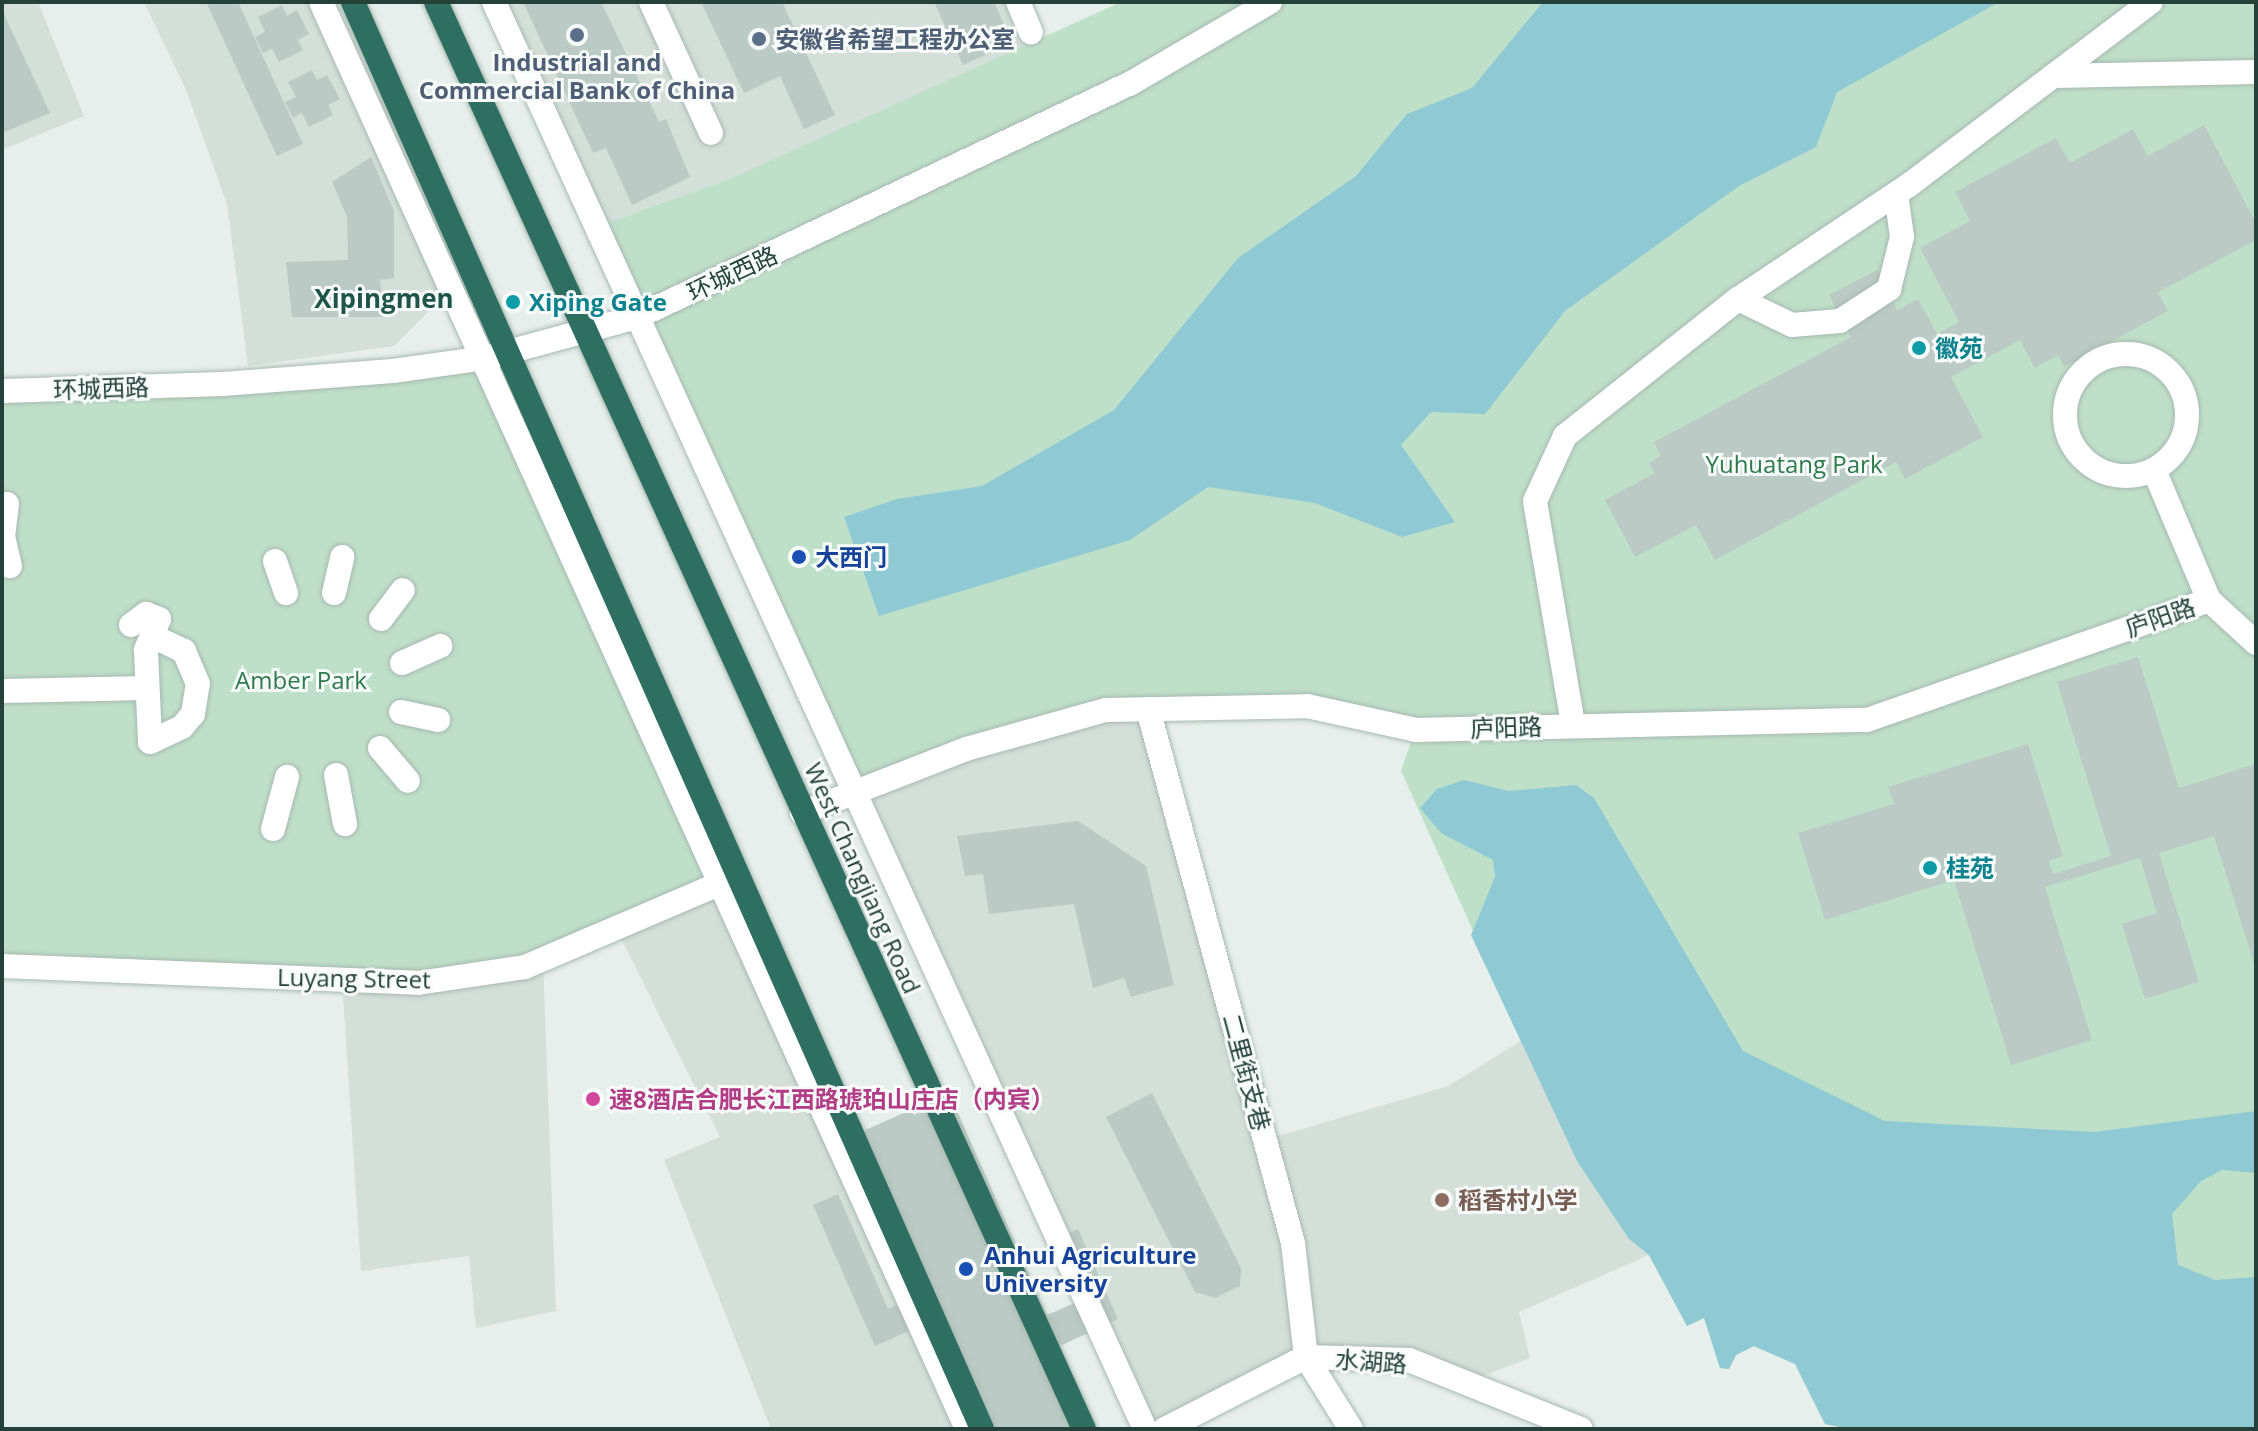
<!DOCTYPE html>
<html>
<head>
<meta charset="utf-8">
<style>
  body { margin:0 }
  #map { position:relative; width:2258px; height:1431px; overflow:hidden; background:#e6efeb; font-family:"Open Sans","Noto Sans SC",sans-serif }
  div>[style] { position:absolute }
  .built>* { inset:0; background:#d4dfda }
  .green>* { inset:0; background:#bfe0c8 }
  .water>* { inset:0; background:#8ec9d4 }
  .building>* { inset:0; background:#bbcac4 }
  .roads { filter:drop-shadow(0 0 2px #a8b8b2) drop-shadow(0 0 2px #a8b8b2) }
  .minor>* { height:24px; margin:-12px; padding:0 12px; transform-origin:12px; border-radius:12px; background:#fff }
  .minor>.ring { margin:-12px; padding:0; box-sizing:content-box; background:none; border:24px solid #fff; border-radius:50% }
  .highway>* { height:24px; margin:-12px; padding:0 12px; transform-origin:12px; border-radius:12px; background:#2f6f62 }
  .dots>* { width:22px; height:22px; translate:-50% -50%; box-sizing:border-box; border:4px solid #f7fbf9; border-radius:50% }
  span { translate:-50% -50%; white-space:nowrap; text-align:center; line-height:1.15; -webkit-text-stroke:6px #f7fbf9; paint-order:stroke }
  .service-label { font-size:24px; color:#4e5e75; font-weight:700 }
  .left { translate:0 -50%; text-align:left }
  .street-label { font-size:24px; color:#24423a }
  .culture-label { font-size:24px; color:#0d838f; font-weight:700 }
  .park-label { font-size:24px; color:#2d7a4b }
  .transit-label { font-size:24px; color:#164399; font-weight:700 }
  .hotel-label { font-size:24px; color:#b23c85; font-weight:700 }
  .education-label { font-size:24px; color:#785e54; font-weight:700 }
  .neighbourhood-label { font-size:26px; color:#1f5548; font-weight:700 }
  .frame { position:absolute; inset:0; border:4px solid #24423a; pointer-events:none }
</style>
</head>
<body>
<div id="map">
  <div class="built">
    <div style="clip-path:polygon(2px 2px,38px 2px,84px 116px,2px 150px)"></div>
    <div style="clip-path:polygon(144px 2px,313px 2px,442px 298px,394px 346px,248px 366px,227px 204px,186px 90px)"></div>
    <div style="clip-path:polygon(494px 2px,1018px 2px,1035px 43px,734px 177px,596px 227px)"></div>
    <div style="clip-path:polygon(1148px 709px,1265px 1140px,1448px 1086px,1521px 1041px,1577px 1161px,1629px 1239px,1649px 1255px,1519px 1312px,1530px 1358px,1465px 1383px,1409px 1360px,1306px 1357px,1145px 1429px,858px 791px)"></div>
    <div style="clip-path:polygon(720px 883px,967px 1429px,771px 1429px,664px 1160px,720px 1137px,616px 928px)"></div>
    <div style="clip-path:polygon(543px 959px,556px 1311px,476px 1328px,469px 1256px,361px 1271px,342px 980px)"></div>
  </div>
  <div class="green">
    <div style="clip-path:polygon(1121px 2px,2256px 2px,2256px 1429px,1850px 1429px,1825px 1424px,1795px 1364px,1754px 1346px,1736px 1355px,1729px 1369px,1720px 1368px,1704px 1318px,1687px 1326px,1649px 1255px,1629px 1239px,1577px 1161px,1401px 771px,1415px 730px,1307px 706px,1106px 710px,858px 791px,596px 227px,734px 177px)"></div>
    <div style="clip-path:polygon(486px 358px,720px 883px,525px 967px,418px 983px,2px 966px,2px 391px)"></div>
  </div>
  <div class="water">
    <div style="clip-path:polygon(1543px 2px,1999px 2px,1837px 92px,1816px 147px,1739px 186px,1565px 311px,1485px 414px,1431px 412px,1401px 445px,1455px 522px,1402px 537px,1315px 503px,1208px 487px,1130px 540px,879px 616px,844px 517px,897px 499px,982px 486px,1114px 410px,1238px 258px,1356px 176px,1407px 114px,1472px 88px)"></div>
    <div style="clip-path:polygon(1464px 780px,1509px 791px,1576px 785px,1594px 798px,1743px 1051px,1885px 1121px,2094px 1132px,2256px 1111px,2256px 1173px,2222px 1170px,2201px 1181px,2172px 1214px,2178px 1265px,2215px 1280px,2256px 1277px,2256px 1429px,1850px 1429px,1825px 1424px,1795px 1364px,1754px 1346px,1736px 1355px,1729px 1369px,1720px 1368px,1704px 1318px,1687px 1326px,1649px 1255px,1629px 1239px,1577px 1161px,1471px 935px,1495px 877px,1493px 860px,1441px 833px,1420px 808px,1437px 789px)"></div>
  </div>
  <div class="building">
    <div style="clip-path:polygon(206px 2px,238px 2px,303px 144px,277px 156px)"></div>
    <div style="clip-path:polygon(523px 2px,601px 2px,659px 122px,666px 119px,690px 177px,632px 205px,606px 148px,593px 153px)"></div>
    <div style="clip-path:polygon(701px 2px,782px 2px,835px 115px,804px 129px,780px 76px,744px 93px)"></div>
    <div style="clip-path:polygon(934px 2px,994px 2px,1012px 43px,963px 65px)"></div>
    <div style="clip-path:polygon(282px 5px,287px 16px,297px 10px,309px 34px,298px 40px,303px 50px,279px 62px,272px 49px,263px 53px,255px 37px,265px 32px,258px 17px)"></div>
    <div style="clip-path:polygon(2px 10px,50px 113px,2px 133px)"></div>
    <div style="clip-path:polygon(312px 70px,317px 80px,327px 75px,340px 99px,328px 105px,333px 115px,309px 127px,302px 113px,293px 118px,285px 102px,296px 97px,288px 82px)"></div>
    <div style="clip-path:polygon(2204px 125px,2256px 223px,2256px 240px,2158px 292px,2168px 311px,2064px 367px,2058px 355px,2035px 368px,2020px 340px,1951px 377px,1983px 437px,1905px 479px,1896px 462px,1715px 560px,1696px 525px,1635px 557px,1605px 500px,1655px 473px,1649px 463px,1661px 456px,1654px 442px,1851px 337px,1829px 295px,1877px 270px,1897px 310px,1918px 299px,1937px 334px,1959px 322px,1920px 248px,1970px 221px,1955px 192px,2056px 138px,2070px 163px,2133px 129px,2148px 156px)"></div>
    <div style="clip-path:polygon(371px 157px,394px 211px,394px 278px,380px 280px,384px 317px,292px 317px,286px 262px,348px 260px,347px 217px,332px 182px)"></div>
    <div style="clip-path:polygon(2138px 657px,2179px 788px,2256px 764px,2256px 970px,2214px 836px,2159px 853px,2199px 982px,2145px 999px,2122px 924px,2157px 913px,2140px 858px,2045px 887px,2092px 1040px,2011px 1065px,1954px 880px,1825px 920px,1798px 833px,1894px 804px,1888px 787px,2028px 744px,2063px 856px,2049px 861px,2053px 874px,2111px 856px,2057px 682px)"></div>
    <div style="clip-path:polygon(1078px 821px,1146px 866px,1174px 985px,1131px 997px,1124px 978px,1093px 988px,1074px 904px,989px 914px,983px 874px,965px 876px,957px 836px)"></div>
    <div style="clip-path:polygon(949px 1093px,1047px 1315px,1077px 1302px,1050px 1242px,1078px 1229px,1118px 1319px,1060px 1346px,1096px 1429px,976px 1429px,929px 1322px,875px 1346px,813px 1205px,838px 1194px,888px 1309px,917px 1296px,847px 1138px)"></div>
    <div style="clip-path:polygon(1152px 1093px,1241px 1268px,1240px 1286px,1215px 1298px,1195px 1292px,1106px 1117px)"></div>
  </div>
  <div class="roads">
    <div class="minor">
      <div style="left:321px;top:2px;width:1566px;rotate:65.64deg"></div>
      <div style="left:494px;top:2px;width:1568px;rotate:65.48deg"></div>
      <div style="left:651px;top:2px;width:144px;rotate:65.4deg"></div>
      <div style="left:1018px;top:2px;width:33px;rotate:67deg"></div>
      <div style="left:2053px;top:76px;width:203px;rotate:-1.1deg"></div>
      <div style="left:1738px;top:299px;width:60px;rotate:25.7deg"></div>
      <div style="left:1792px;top:325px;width:48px;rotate:-4.8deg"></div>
      <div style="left:1840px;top:321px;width:59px;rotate:-33.1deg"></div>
      <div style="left:1889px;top:289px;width:54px;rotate:-76deg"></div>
      <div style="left:1902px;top:237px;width:43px;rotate:-97.9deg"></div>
      <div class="ring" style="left:2065px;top:354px;width:98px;height:98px"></div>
      <div style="left:2px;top:391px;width:221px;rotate:-1.8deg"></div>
      <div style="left:223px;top:384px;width:170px;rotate:-4.4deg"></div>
      <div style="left:393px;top:371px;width:94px;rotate:-8deg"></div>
      <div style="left:486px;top:358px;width:156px;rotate:-15.2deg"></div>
      <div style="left:637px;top:317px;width:547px;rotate:-25.35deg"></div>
      <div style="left:1131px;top:83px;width:161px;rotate:-30.2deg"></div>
      <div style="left:2154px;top:470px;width:141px;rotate:67.1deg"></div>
      <div style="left:2209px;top:600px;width:64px;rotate:42.5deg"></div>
      <div style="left:7px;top:504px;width:32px;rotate:97deg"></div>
      <div style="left:3px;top:536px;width:31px;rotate:77deg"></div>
      <div style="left:275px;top:561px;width:34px;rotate:71deg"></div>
      <div style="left:334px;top:593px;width:37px;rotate:-77deg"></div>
      <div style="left:381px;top:619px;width:36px;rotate:-53deg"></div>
      <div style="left:131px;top:625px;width:19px;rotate:-36deg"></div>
      <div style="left:146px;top:614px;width:14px;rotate:21deg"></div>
      <div style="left:159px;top:619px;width:34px;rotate:113deg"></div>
      <div style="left:146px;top:650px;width:92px;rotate:87.5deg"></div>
      <div style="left:150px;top:742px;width:35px;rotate:-25deg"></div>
      <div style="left:182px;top:727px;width:17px;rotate:-50deg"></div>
      <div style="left:193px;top:714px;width:30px;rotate:-81deg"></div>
      <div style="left:198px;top:684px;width:36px;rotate:-113deg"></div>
      <div style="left:184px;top:651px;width:35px;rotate:-155deg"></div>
      <div style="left:402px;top:663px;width:42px;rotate:-24.1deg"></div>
      <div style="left:2px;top:691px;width:145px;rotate:-1.2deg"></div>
      <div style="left:1148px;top:709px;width:553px;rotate:74.81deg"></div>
      <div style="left:1293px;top:1243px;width:115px;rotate:83.5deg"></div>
      <div style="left:1306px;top:1357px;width:85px;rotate:58deg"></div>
      <div style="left:401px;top:712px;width:38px;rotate:12deg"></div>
      <div style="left:1573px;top:724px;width:226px;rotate:-99.7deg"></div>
      <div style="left:1535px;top:501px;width:72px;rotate:-65.2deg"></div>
      <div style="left:1565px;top:436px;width:221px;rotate:-38.4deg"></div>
      <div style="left:1738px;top:299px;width:206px;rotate:-33.7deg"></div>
      <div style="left:1909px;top:185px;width:303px;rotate:-37.1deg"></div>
      <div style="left:380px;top:748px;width:43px;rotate:49.7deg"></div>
      <div style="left:336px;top:775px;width:50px;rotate:79.6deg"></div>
      <div style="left:802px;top:813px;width:176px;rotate:-21.3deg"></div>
      <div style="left:966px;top:749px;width:145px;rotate:-15.6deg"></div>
      <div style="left:1106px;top:710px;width:201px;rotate:-1.1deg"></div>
      <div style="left:1307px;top:706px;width:112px;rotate:12.4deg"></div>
      <div style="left:1416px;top:730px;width:451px;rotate:-1.3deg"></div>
      <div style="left:1867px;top:720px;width:362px;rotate:-19.3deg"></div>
      <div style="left:273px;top:829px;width:54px;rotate:-74.9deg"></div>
      <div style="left:2px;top:966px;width:416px;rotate:2.3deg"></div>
      <div style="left:418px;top:983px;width:108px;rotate:-8.5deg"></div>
      <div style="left:525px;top:967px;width:228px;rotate:-23.2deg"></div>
      <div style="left:1165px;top:1429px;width:158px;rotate:-27.1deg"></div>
      <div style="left:1306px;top:1357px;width:103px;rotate:1.7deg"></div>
      <div style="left:1409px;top:1360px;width:185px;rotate:21.9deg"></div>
    </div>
    <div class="highway">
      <div style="left:353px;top:2px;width:1559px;rotate:66.21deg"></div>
      <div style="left:436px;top:2px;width:1567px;rotate:65.58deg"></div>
    </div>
  </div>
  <div class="dots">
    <div style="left:577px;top:35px;background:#5c6f8a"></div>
    <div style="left:759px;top:39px;background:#5c6f8a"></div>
    <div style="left:513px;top:302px;background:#0f9aa8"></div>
    <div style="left:1919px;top:348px;background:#0f9aa8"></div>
    <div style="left:799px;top:557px;background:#1a4fb4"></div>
    <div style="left:1930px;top:868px;background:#0f9aa8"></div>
    <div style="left:593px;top:1099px;background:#d1479c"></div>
    <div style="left:1442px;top:1200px;background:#8d6e63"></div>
    <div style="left:966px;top:1269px;background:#1a4fb4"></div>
  </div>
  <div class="service-label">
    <span class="left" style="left:775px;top:39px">安徽省希望工程办公室</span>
    <span style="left:577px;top:76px">Industrial and<br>Commercial Bank of China</span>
  </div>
  <div class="street-label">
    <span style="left:732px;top:273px;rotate:-25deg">环城西路</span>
    <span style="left:101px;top:388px;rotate:-2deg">环城西路</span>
    <span style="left:2160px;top:617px;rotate:-19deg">庐阳路</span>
    <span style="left:1506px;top:727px;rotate:-2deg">庐阳路</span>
    <span style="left:863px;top:878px;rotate:66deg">West Changjiang Road</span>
    <span style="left:354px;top:978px;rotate:1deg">Luyang Street</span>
    <span style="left:1247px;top:1072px;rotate:75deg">二里街支巷</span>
    <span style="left:1371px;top:1361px;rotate:4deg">水湖路</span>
  </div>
  <div class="culture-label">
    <span class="left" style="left:529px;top:302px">Xiping Gate</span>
    <span class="left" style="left:1935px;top:348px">徽苑</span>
    <span class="left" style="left:1946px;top:868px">桂苑</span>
  </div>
  <div class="park-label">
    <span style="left:1794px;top:464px">Yuhuatang Park</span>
    <span style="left:301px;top:680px">Amber Park</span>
  </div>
  <div class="transit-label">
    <span class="left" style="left:815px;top:557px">大西门</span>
    <span class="left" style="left:984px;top:1269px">Anhui Agriculture<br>University</span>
  </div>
  <div class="hotel-label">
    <span class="left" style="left:609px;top:1099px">速8酒店合肥长江西路琥珀山庄店（内宾）</span>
  </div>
  <div class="education-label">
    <span class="left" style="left:1458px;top:1200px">稻香村小学</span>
  </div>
  <div class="neighbourhood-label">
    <span style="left:384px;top:299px">Xipingmen</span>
  </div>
  <div class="frame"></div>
</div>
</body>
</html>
